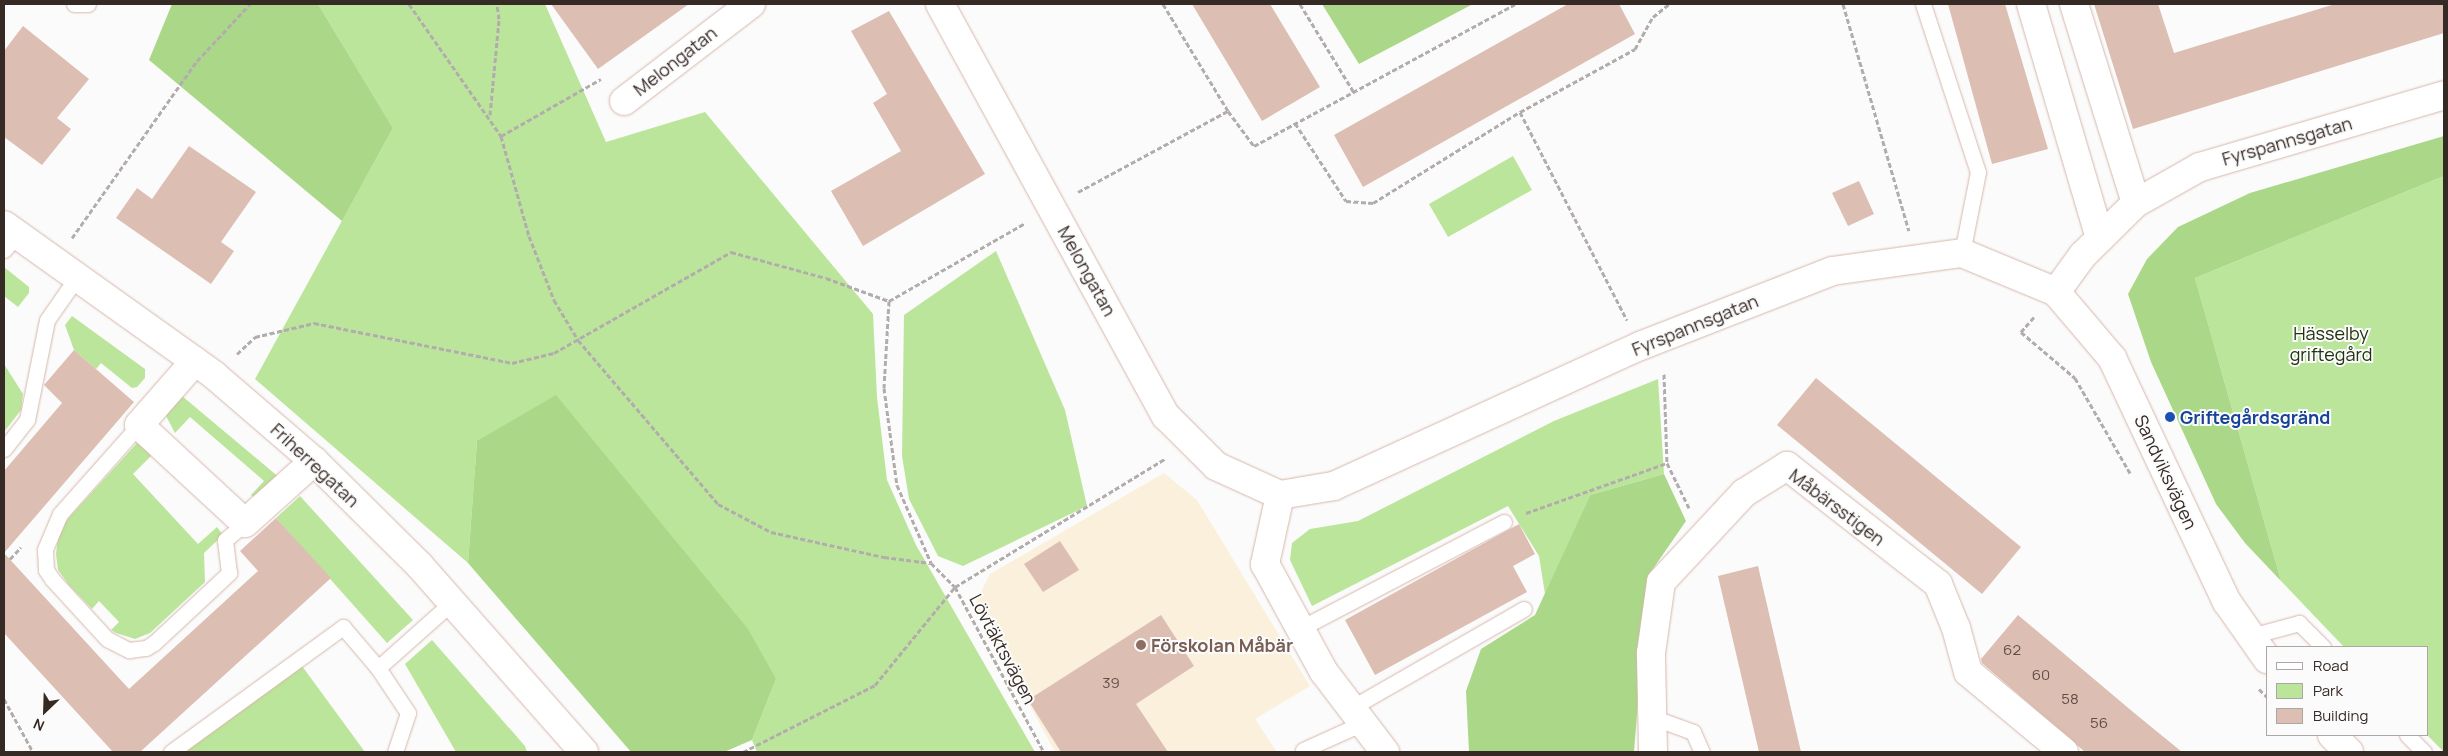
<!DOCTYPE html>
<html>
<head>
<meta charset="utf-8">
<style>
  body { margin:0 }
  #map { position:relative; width:2448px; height:756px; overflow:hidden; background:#fbfbfb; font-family:Manrope,sans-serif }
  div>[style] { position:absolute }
  .education>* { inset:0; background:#faf0db }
  .green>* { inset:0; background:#bbe59a }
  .forest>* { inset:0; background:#abd788 }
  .building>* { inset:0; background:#dcbeb2 }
  .path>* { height:3px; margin-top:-1.5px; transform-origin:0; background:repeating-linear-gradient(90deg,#b2adac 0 5px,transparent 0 7.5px) }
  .roads { filter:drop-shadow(0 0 1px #d5b7ab) drop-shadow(0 0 1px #d5b7ab) }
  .service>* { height:15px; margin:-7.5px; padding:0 7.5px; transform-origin:7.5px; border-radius:7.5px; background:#fff }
  .minor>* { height:28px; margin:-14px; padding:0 14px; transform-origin:14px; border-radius:14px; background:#fff }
  .dots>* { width:14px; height:14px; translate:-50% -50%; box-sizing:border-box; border:2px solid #fbfbfb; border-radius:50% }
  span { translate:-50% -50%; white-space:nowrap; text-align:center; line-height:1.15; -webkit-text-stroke:4px #fbfbfb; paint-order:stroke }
  .number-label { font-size:15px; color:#604f48 }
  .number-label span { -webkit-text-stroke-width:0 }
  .street-label { font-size:18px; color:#362a25 }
  .park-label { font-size:18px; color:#213211 }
  .transit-label { font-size:18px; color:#164399; font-weight:700 }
  .left { translate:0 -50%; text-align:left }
  .education-label { font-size:18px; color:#785e54; font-weight:700 }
  .frame { position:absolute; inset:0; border:5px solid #362a25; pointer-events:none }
  .legend { position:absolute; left:2266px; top:646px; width:162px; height:90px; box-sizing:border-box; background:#fbfbfb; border:1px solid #aca7a5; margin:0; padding:6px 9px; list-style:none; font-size:15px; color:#362a25 }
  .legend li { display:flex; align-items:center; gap:10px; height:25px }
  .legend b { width:25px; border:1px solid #aca7a5 }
  .north { position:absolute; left:20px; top:686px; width:50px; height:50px; -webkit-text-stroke:4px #fbfbfb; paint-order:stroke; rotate:204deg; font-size:14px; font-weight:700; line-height:20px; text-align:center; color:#362a25 }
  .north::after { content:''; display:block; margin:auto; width:18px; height:22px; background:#362a25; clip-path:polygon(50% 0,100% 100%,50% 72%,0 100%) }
</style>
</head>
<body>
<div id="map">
  <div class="education">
    <div style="clip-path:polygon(1164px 473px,1197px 500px,1310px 686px,1255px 719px,1277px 752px,1055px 752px,975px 604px,990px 574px)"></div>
  </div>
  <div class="green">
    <div style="clip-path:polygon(318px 4px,545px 4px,606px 142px,705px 112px,873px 314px,877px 397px,887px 480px,916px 545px,1035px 752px,757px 752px,752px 740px,776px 679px,477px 441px,468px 563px,255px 379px,393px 128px)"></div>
    <div style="clip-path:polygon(1513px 156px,1532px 190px,1448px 237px,1429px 204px)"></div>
    <div style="clip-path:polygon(2444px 176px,2444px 752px,2427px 735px,2427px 647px,2344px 647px,2281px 581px,2195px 278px)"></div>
    <div style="clip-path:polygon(996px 251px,1065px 410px,1087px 506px,963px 566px,938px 556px,909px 499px,902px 456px,904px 315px)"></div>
    <div style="clip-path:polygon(4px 267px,29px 287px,29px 293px,18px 307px,4px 296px)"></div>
    <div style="clip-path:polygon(72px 316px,145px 369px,145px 378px,137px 387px,132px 388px,101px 363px,96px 369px,74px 350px,65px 325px)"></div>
    <div style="clip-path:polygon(4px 364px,23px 394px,21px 410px,4px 432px)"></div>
    <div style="clip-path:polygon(1658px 379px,1664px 474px,1590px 495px,1545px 594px,1539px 556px,1508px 506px,1312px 606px,1290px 560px,1292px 543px,1310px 529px,1358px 521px,1554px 421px)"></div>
    <div style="clip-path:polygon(182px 396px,281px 479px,258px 501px,251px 495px,264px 481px,190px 417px,175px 433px,165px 414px)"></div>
    <div style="clip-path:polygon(137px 443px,152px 455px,133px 474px,198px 544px,217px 527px,223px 535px,204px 553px,205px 582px,150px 633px,135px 639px,116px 633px,111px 630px,119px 622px,99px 601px,92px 609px,69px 585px,58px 570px,56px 554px,58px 537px,65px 522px)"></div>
    <div style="clip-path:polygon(300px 496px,413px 620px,387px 643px,276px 518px)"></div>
    <div style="clip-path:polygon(432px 640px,525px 746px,527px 752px,456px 752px,405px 664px)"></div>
    <div style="clip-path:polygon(302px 666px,365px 752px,188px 752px,188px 750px)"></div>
  </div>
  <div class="forest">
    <div style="clip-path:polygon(172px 4px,318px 4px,393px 128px,342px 221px,149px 60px)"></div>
    <div style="clip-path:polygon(1322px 4px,1473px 4px,1359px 64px)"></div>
    <div style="clip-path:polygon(2444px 136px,2444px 176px,2195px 278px,2281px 581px,2245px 543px,2216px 504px,2151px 362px,2128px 294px,2147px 259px,2178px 227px,2250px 193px)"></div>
    <div style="clip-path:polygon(556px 395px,748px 629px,776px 679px,752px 740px,724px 752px,631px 752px,468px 563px,477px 441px)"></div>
    <div style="clip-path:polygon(1664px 474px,1686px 521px,1648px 576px,1634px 752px,1469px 752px,1466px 691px,1481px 649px,1535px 615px,1590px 495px)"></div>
  </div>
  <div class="building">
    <div style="clip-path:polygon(551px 4px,689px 4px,598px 69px)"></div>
    <div style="clip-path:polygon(1192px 4px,1270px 4px,1320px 87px,1262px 121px)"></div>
    <div style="clip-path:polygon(1568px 4px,1619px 4px,1635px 34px,1363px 187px,1334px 135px)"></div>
    <div style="clip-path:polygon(1948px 4px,2005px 4px,2048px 149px,1992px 164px)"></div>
    <div style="clip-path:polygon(2094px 4px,2158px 4px,2174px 53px,2335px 4px,2444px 4px,2444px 33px,2133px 129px)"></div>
    <div style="clip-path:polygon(889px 11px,985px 174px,863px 246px,831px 191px,901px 151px,873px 103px,887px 94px,851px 31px)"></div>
    <div style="clip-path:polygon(23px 26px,89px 79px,57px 118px,71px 129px,42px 165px,4px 137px,4px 51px)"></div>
    <div style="clip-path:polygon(189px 146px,256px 192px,221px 242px,234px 251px,211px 284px,116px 218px,137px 188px,152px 199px)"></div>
    <div style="clip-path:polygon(1859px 181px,1874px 214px,1848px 226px,1832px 193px)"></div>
    <div style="clip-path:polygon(74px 350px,134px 402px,4px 553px,129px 689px,258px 571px,240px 551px,276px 518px,331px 578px,140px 752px,113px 752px,4px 633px,4px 471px,62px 403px,44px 385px)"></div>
    <div style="clip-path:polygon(1816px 378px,2021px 547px,1982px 594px,1777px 425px)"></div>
    <div style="clip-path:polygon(1519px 524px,1535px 554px,1513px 566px,1527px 592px,1375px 675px,1345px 620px)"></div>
    <div style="clip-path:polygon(1060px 541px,1079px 570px,1043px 592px,1024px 564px)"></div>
    <div style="clip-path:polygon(1758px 566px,1801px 752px,1759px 752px,1718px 576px)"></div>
    <div style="clip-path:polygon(1161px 615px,1194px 666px,1136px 704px,1168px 752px,1061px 752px,1028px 700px)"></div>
    <div style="clip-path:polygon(2018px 615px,2133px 712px,2182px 752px,2085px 752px,1982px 663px,1981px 659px)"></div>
  </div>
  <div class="path">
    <div style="left:409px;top:4px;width:161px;rotate:55.1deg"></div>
    <div style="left:501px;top:136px;width:104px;rotate:74.4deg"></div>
    <div style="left:529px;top:236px;width:69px;rotate:68.7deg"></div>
    <div style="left:554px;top:300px;width:47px;rotate:59deg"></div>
    <div style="left:578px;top:340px;width:216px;rotate:49.5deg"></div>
    <div style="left:718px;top:504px;width:60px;rotate:27.8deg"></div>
    <div style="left:771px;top:532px;width:116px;rotate:12.5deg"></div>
    <div style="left:884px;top:557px;width:47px;rotate:7.3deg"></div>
    <div style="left:1163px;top:4px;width:125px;rotate:58.7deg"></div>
    <div style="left:1228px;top:111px;width:44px;rotate:53.4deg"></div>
    <div style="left:1254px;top:146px;width:297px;rotate:-28.5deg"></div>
    <div style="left:1300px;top:4px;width:105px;rotate:58.6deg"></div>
    <div style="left:1843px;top:4px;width:236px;rotate:73.8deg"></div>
    <div style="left:1520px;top:112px;width:234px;rotate:62.8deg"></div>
    <div style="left:490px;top:115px;width:96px;rotate:-84.6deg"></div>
    <div style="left:499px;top:19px;width:15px;rotate:-98deg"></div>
    <div style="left:1295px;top:123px;width:93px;rotate:56.8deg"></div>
    <div style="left:1346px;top:201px;width:27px;rotate:4deg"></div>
    <div style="left:1373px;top:203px;width:173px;rotate:-31.8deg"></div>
    <div style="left:1520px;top:112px;width:131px;rotate:-28.7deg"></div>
    <div style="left:1635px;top:49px;width:37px;rotate:-61deg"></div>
    <div style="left:1653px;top:17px;width:21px;rotate:-39deg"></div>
    <div style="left:501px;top:136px;width:115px;rotate:-29.7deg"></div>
    <div style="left:1078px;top:192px;width:170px;rotate:-28.4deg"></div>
    <div style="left:72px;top:238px;width:217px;rotate:-54.8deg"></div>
    <div style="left:197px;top:61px;width:78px;rotate:-47.1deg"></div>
    <div style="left:889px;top:301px;width:157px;rotate:-29.8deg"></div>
    <div style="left:2034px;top:317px;width:20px;rotate:131deg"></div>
    <div style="left:2021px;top:332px;width:71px;rotate:40.4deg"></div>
    <div style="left:2075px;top:378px;width:110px;rotate:59.9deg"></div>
    <div style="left:237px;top:354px;width:25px;rotate:-43deg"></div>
    <div style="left:255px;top:337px;width:61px;rotate:-13.3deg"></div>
    <div style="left:314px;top:323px;width:202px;rotate:11.4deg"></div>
    <div style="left:512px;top:363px;width:43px;rotate:-13.4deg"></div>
    <div style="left:554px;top:353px;width:204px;rotate:-29.7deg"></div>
    <div style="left:731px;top:252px;width:98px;rotate:15.3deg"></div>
    <div style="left:826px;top:278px;width:67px;rotate:20.1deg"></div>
    <div style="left:889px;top:301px;width:87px;rotate:93.3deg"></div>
    <div style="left:884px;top:388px;width:98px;rotate:82.4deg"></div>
    <div style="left:897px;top:485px;width:85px;rotate:66.4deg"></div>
    <div style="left:931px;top:563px;width:34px;rotate:45deg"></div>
    <div style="left:955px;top:587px;width:187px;rotate:61.7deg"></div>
    <div style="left:1664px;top:374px;width:89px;rotate:88.1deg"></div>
    <div style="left:1667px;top:463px;width:50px;rotate:63.9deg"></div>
    <div style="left:1526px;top:513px;width:150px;rotate:-19.5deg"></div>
    <div style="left:10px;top:559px;width:16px;rotate:-47deg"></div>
    <div style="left:2259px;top:689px;width:11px;rotate:45deg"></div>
    <div style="left:4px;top:699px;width:60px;rotate:61.3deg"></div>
    <div style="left:743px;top:752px;width:148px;rotate:-26.9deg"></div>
    <div style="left:875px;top:685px;width:127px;rotate:-50.8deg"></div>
    <div style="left:955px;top:587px;width:247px;rotate:-31.4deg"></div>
  </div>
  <div class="roads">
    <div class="service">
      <div style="left:74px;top:4px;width:14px"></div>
      <div style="left:1923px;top:4px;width:177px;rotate:71.9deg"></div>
      <div style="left:1978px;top:172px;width:83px;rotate:101.2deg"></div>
      <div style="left:4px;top:250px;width:20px;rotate:-49deg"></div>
      <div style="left:139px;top:425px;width:119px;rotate:131.6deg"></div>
      <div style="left:60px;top:514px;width:39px;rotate:113deg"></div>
      <div style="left:45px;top:550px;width:20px;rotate:87deg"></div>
      <div style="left:46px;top:570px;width:11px;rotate:56deg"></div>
      <div style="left:52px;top:579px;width:81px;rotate:47.5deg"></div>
      <div style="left:107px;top:639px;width:25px;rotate:27deg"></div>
      <div style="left:129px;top:650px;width:17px;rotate:-7deg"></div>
      <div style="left:146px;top:648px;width:9px;rotate:-32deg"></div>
      <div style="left:154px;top:643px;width:103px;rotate:-43deg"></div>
      <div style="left:229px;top:573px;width:33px;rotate:-97deg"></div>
      <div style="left:225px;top:540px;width:26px;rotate:-40deg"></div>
      <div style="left:4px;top:449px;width:37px;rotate:-52deg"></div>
      <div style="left:27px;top:420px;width:102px;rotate:-78.7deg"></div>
      <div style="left:47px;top:320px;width:52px;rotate:-55.1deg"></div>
      <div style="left:1301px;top:628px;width:229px;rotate:-27.6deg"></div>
      <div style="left:2251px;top:636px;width:50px;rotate:-15.2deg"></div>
      <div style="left:2299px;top:623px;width:34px;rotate:45deg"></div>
      <div style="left:378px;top:668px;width:98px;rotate:-41.7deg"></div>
      <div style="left:1351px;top:708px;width:199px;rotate:-29.8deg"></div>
      <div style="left:1652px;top:717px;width:44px;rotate:20.1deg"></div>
      <div style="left:1693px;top:732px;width:22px;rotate:66deg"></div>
      <div style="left:2407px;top:735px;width:24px;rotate:45deg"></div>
      <div style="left:1303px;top:750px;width:66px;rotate:-24.2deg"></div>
      <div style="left:171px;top:752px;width:213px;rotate:-36deg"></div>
      <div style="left:343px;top:627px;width:54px;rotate:49.5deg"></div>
      <div style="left:378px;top:668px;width:54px;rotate:56.3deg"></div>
      <div style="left:408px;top:713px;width:41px;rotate:108.4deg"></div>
    </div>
    <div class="minor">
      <div style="left:940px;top:4px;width:470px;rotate:61.3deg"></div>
      <div style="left:1166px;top:416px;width:71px;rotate:45deg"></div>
      <div style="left:1216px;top:466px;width:70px;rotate:24.4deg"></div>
      <div style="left:2031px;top:4px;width:244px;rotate:73.6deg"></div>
      <div style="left:2074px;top:4px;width:208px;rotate:72.7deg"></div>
      <div style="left:624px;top:101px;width:160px;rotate:-37.4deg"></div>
      <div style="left:4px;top:225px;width:258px;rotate:35.5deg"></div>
      <div style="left:214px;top:375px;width:132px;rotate:40.7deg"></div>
      <div style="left:314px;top:461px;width:149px;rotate:44.7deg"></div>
      <div style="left:420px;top:566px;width:248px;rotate:48.6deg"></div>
      <div style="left:2056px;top:292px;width:46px;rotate:-53.9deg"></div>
      <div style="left:2083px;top:255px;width:74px;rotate:-44.5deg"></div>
      <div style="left:2136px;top:203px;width:73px;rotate:-29.4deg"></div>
      <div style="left:2200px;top:167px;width:254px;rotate:-16.4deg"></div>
      <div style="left:195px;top:361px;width:85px;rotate:131.2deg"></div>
      <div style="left:139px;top:425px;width:144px;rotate:42.8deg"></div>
      <div style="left:245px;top:523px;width:93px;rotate:-41.9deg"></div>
      <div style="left:1280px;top:495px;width:55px;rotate:-9.5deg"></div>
      <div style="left:1334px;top:486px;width:337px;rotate:-24.6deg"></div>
      <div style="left:1640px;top:346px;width:206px;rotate:-21.3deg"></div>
      <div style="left:1832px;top:271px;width:131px;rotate:-7.9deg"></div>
      <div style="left:1962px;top:253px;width:102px;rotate:22.5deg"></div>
      <div style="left:2056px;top:292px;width:87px;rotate:49.7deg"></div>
      <div style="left:2112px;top:358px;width:270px;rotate:64.8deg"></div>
      <div style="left:2227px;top:602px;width:70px;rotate:54.9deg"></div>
      <div style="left:1280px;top:495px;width:71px;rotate:102.3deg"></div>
      <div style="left:1265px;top:564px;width:123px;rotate:61.4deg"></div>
      <div style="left:1324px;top:672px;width:101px;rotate:52.7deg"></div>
      <div style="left:2332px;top:735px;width:24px;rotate:45deg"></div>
      <div style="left:1653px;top:752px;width:99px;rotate:-91.2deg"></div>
      <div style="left:1651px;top:653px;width:72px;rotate:-82deg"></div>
      <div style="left:1661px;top:582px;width:122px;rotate:-47deg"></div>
      <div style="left:1744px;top:493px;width:51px;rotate:-32.1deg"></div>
      <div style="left:1787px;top:466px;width:192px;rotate:38deg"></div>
      <div style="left:1938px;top:584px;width:48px;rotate:67.8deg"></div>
      <div style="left:1956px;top:628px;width:46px;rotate:74.7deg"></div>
      <div style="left:1968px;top:672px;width:125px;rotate:39.8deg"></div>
    </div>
  </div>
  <div class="dots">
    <div style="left:2170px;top:417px;background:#1a4fb4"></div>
    <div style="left:1141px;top:645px;background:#8d6e63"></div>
  </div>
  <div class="number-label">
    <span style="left:2012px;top:650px">62</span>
    <span style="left:2041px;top:675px">60</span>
    <span style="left:1111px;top:683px">39</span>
    <span style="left:2070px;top:699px">58</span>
    <span style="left:2099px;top:723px">56</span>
  </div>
  <div class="street-label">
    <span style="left:675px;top:61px;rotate:-38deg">Melongatan</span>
    <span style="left:2287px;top:141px;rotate:-16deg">Fyrspannsgatan</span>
    <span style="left:1087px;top:271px;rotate:61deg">Melongatan</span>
    <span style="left:1695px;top:325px;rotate:-22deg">Fyrspannsgatan</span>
    <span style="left:315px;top:465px;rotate:43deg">Friherregatan</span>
    <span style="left:2166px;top:472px;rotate:65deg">Sandviksvägen</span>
    <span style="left:1837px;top:507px;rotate:37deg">Måbärsstigen</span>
    <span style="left:1003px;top:649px;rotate:62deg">Lövtäktsvägen</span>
  </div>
  <div class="park-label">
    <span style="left:2331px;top:344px">Hässelby<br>griftegård</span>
  </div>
  <div class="transit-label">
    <span class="left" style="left:2180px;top:417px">Griftegårdsgränd</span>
  </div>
  <div class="education-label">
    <span class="left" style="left:1151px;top:645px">Förskolan Måbär</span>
  </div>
  <div class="frame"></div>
  <ul class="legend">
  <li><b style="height:6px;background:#fff"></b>Road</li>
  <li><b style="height:14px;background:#bbe59a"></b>Park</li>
  <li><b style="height:14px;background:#dcbeb2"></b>Building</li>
  </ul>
  <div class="north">N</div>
</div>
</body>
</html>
